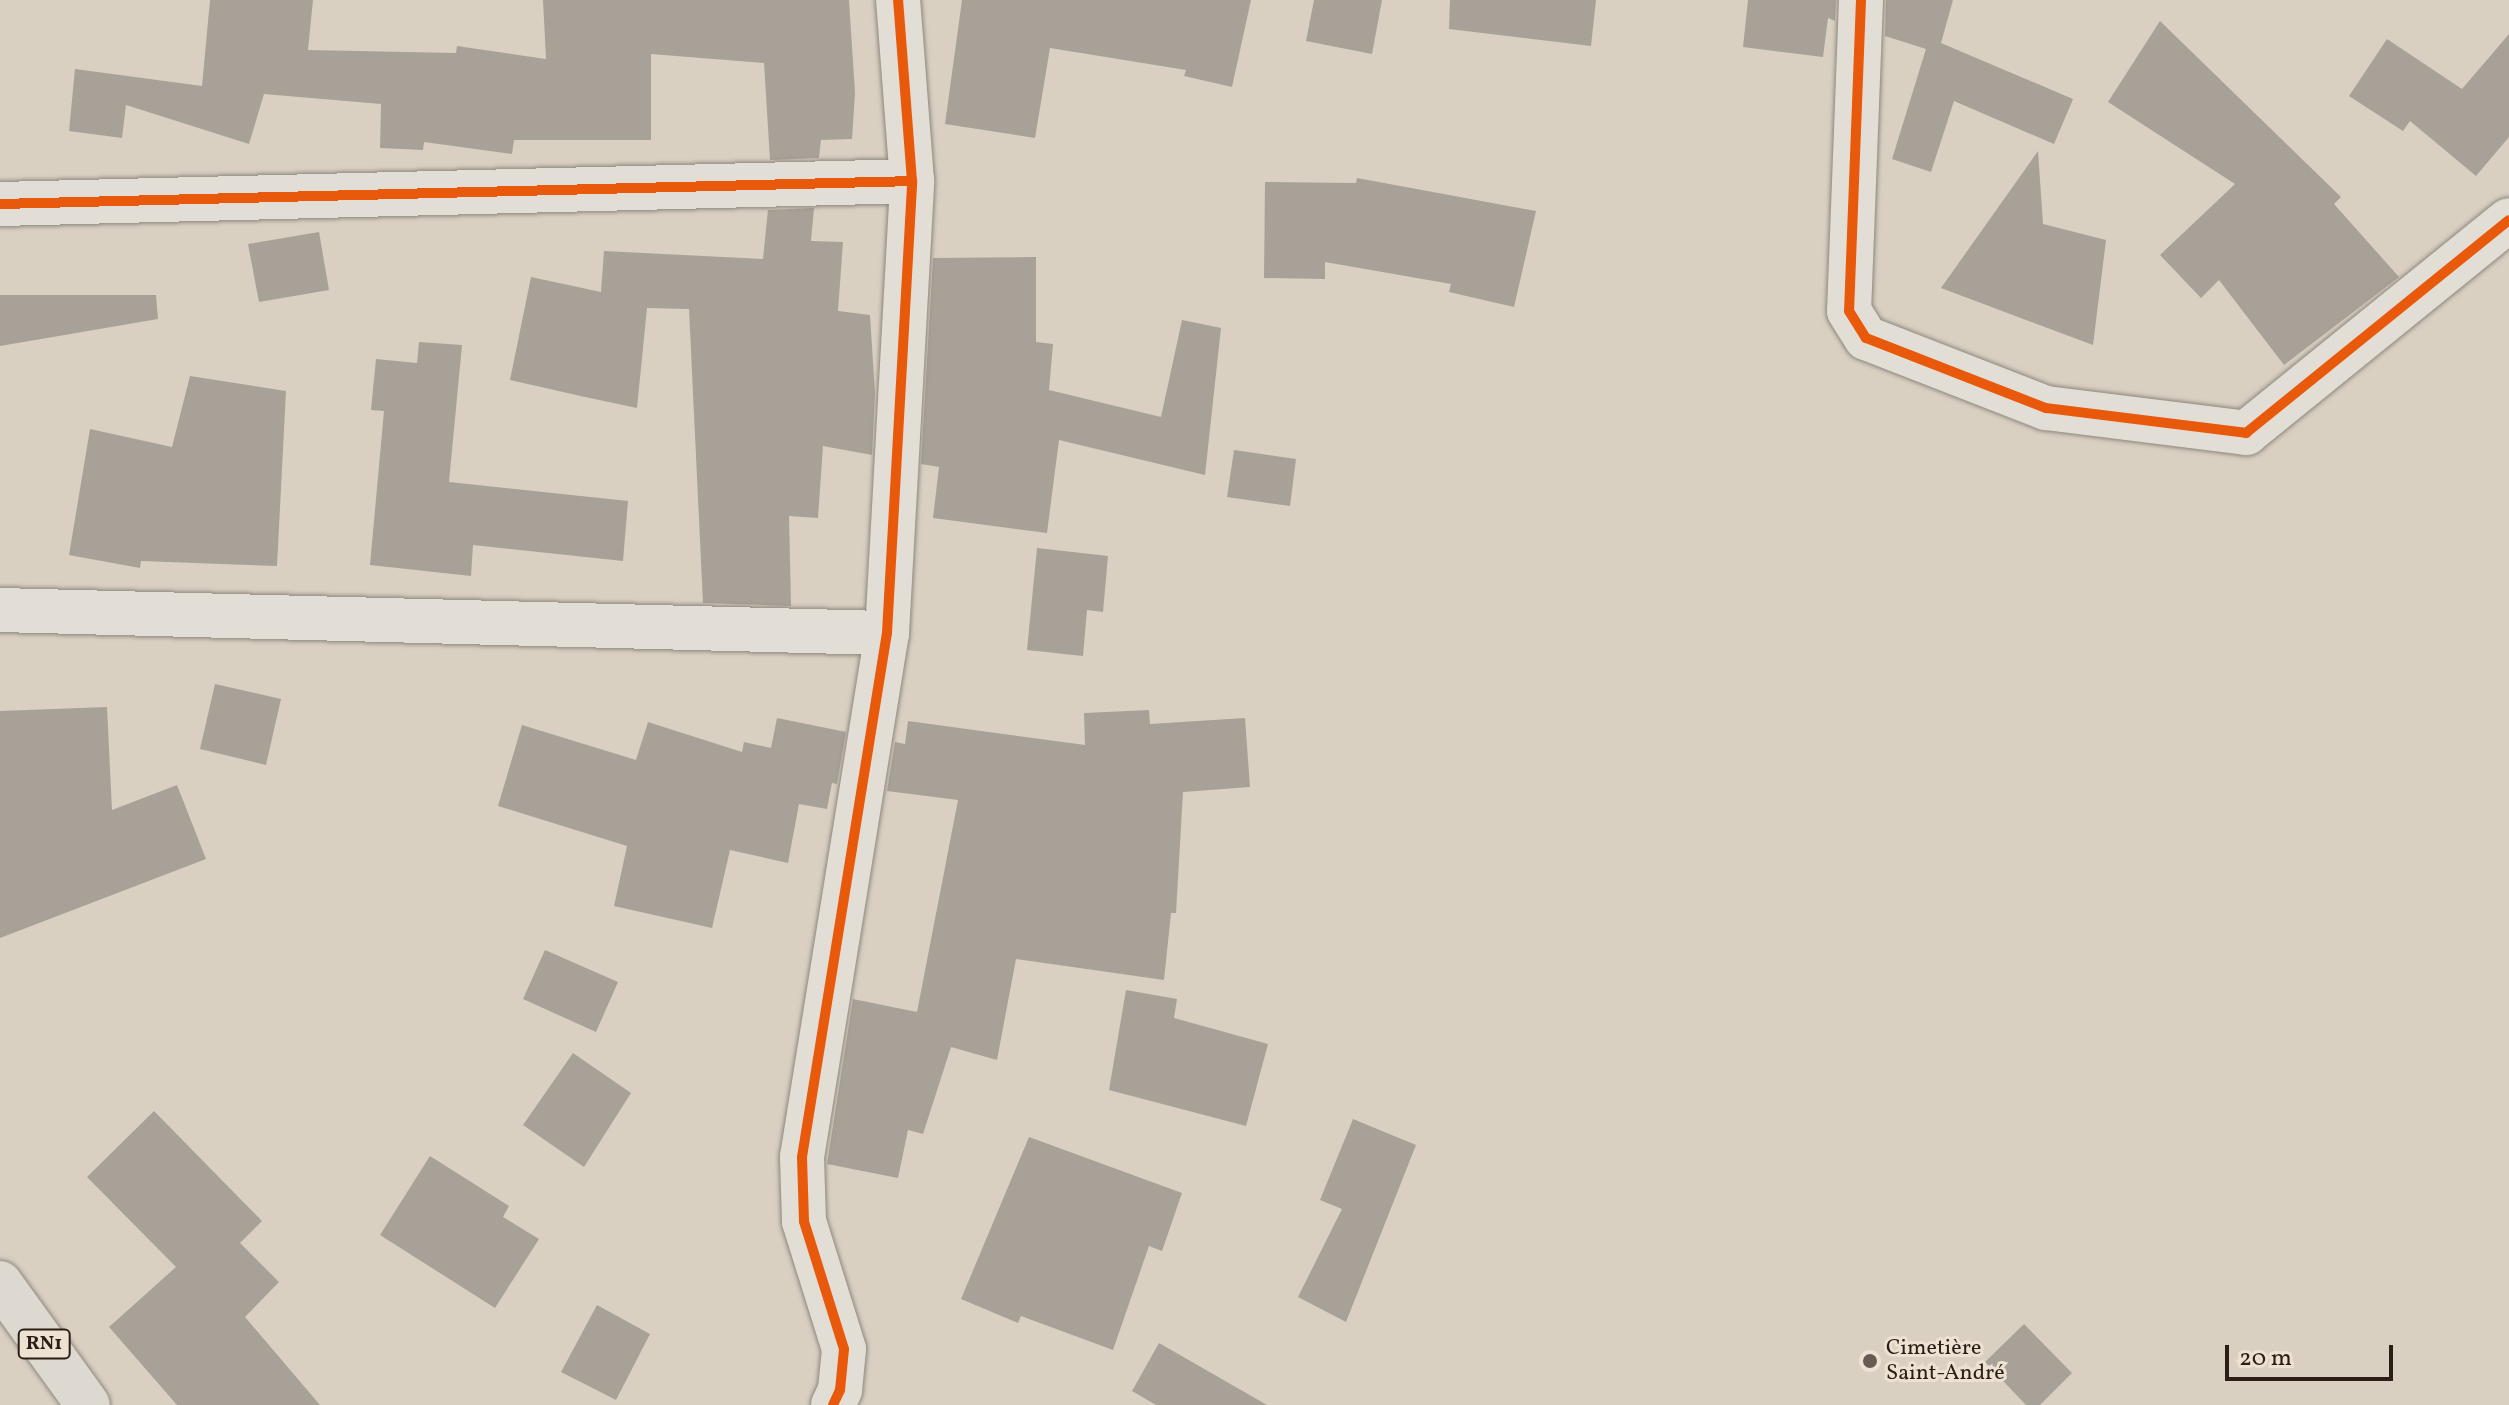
<!DOCTYPE html>
<html>
<head>
<meta charset="utf-8">
<style>
  body { margin:0 }
  #map { position:relative; width:2509px; height:1405px; overflow:hidden; background:#d9d0c2; font-family:Vollkorn,serif }
  div>[style] { position:absolute }
  .building>* { inset:0; background:#a8a198 }
  .roads { filter:drop-shadow(0 0 2px #8e877e) drop-shadow(0 0 2px #8e877e) }
  .minor>* { height:44px; margin:-22px; padding:0 22px; transform-origin:22px; border-radius:22px; background:#e2ded6 }
  .trunk>* { height:44px; margin:-22px; padding:0 22px; transform-origin:22px; border-radius:22px; background:#ddd8d0 }
  .cycleway>* { height:10px; margin:-5px; padding:0 5px; transform-origin:5px; border-radius:5px; background:#e8590c }
  .dots>* { width:22px; height:22px; translate:-50% -50%; box-sizing:border-box; border:4px solid #ede2d1; border-radius:50% }
  span { translate:-50% -50%; white-space:nowrap; text-align:center; line-height:1.15; -webkit-text-stroke:6px #ede2d1; paint-order:stroke }
  .shield-label span { padding:2px 6px; background:#ede2d1; border:2px solid; border-radius:6px; -webkit-text-stroke-width:0 }
  .shield-label { font-size:20px; color:#2a1e17; font-weight:700 }
  .poi-label { font-size:22px; color:#2a1e17 }
  .left { translate:0 -50%; text-align:left }
  .scale { position:absolute; left:2225px; top:1345px; width:168px; height:36px; box-sizing:border-box; border:4px solid #2a1e17; border-top:0; padding-left:10px; font-size:24px; line-height:28px; white-space:nowrap; color:#2a1e17; -webkit-text-stroke:6px #ede2d1; paint-order:stroke }
</style>
</head>
<body>
<div id="map">
  <div class="building">
    <div style="clip-path:polygon(210px 0,313px 0,308px 50px,456px 53px,457px 46px,546px 59px,543px 0,849px 0,855px 93px,852px 139px,821px 140px,819px 158px,770px 160px,764px 63px,651px 54px,651px 140px,514px 140px,512px 154px,424px 142px,423px 150px,380px 148px,381px 104px,264px 94px,249px 144px,126px 105px,122px 138px,69px 131px,75px 69px,202px 86px)"></div>
    <div style="clip-path:polygon(962px 0,1251px 0,1232px 87px,1184px 76px,1186px 70px,1050px 48px,1035px 138px,945px 124px)"></div>
    <div style="clip-path:polygon(1314px 0,1382px 0,1372px 54px,1306px 41px)"></div>
    <div style="clip-path:polygon(1450px 0,1596px 0,1591px 46px,1449px 29px)"></div>
    <div style="clip-path:polygon(1748px 0,1836px 0,1835px 21px,1828px 18px,1823px 57px,1743px 47px)"></div>
    <div style="clip-path:polygon(1886px 0,1953px 0,1941px 43px,2073px 99px,2054px 144px,1954px 101px,1931px 172px,1892px 159px,1926px 49px,1885px 36px)"></div>
    <div style="clip-path:polygon(2160px 21px,2341px 197px,2334px 204px,2399px 277px,2284px 365px,2219px 280px,2201px 298px,2160px 255px,2235px 184px,2108px 102px)"></div>
    <div style="clip-path:polygon(2509px 34px,2509px 137px,2476px 176px,2410px 121px,2403px 131px,2349px 96px,2387px 39px,2462px 89px)"></div>
    <div style="clip-path:polygon(2038px 151px,2043px 224px,2106px 240px,2093px 345px,1941px 288px)"></div>
    <div style="clip-path:polygon(1357px 178px,1536px 211px,1514px 307px,1449px 292px,1451px 284px,1325px 262px,1325px 279px,1264px 278px,1265px 182px,1356px 183px)"></div>
    <div style="clip-path:polygon(814px 208px,811px 241px,843px 242px,838px 311px,870px 315px,875px 393px,872px 455px,823px 446px,818px 518px,789px 516px,791px 606px,703px 603px,689px 309px,647px 308px,637px 408px,585px 397px,510px 380px,531px 277px,601px 292px,604px 251px,763px 259px,768px 210px)"></div>
    <div style="clip-path:polygon(319px 232px,329px 290px,259px 302px,248px 244px)"></div>
    <div style="clip-path:polygon(1036px 257px,1036px 342px,1053px 344px,1049px 390px,1161px 417px,1182px 320px,1221px 328px,1205px 475px,1059px 440px,1047px 533px,933px 518px,939px 467px,921px 464px,933px 258px)"></div>
    <div style="clip-path:polygon(0 295px,156px 295px,158px 319px,0 346px)"></div>
    <div style="clip-path:polygon(419px 342px,462px 345px,449px 482px,628px 501px,623px 561px,473px 545px,471px 576px,370px 565px,384px 411px,371px 410px,376px 359px,417px 363px)"></div>
    <div style="clip-path:polygon(190px 376px,286px 391px,277px 566px,141px 561px,140px 568px,69px 555px,90px 429px,172px 447px)"></div>
    <div style="clip-path:polygon(1234px 450px,1296px 459px,1290px 506px,1227px 497px)"></div>
    <div style="clip-path:polygon(1037px 548px,1108px 556px,1103px 612px,1087px 610px,1083px 656px,1027px 650px)"></div>
    <div style="clip-path:polygon(215px 684px,281px 699px,266px 765px,200px 749px)"></div>
    <div style="clip-path:polygon(107px 707px,112px 810px,177px 785px,206px 859px,0 938px,0 711px)"></div>
    <div style="clip-path:polygon(1149px 710px,1150px 724px,1245px 718px,1250px 787px,1183px 792px,1176px 913px,1171px 913px,1164px 980px,1016px 959px,997px 1060px,951px 1047px,923px 1134px,908px 1130px,898px 1178px,827px 1164px,853px 999px,917px 1012px,958px 800px,887px 791px,895px 742px,905px 744px,908px 721px,1085px 745px,1084px 713px)"></div>
    <div style="clip-path:polygon(777px 718px,846px 732px,837px 784px,832px 783px,827px 809px,799px 804px,788px 863px,730px 850px,712px 928px,614px 906px,627px 846px,498px 806px,522px 725px,636px 760px,648px 722px,742px 752px,744px 742px,771px 748px)"></div>
    <div style="clip-path:polygon(545px 950px,618px 982px,596px 1032px,523px 999px)"></div>
    <div style="clip-path:polygon(1126px 990px,1177px 999px,1174px 1018px,1268px 1044px,1246px 1126px,1109px 1090px)"></div>
    <div style="clip-path:polygon(573px 1053px,631px 1093px,584px 1167px,523px 1125px)"></div>
    <div style="clip-path:polygon(154px 1111px,262px 1221px,240px 1243px,279px 1282px,245px 1317px,320px 1405px,177px 1405px,109px 1327px,176px 1267px,87px 1177px)"></div>
    <div style="clip-path:polygon(1353px 1119px,1416px 1145px,1346px 1322px,1298px 1297px,1342px 1209px,1320px 1200px)"></div>
    <div style="clip-path:polygon(1029px 1137px,1182px 1193px,1162px 1251px,1149px 1246px,1113px 1350px,1021px 1316px,1018px 1323px,961px 1299px)"></div>
    <div style="clip-path:polygon(430px 1156px,509px 1206px,503px 1217px,539px 1239px,495px 1308px,380px 1235px)"></div>
    <div style="clip-path:polygon(597px 1305px,650px 1334px,616px 1400px,561px 1372px)"></div>
    <div style="clip-path:polygon(2024px 1324px,2072px 1373px,2040px 1405px,2026px 1405px,1985px 1362px)"></div>
    <div style="clip-path:polygon(1159px 1343px,1267px 1405px,1156px 1405px,1132px 1391px)"></div>
  </div>
  <div class="roads">
    <div class="minor">
      <div style="left:1861px;top:0;width:311px;rotate:92.2deg"></div>
      <div style="left:1849px;top:311px;width:32px;rotate:58deg"></div>
      <div style="left:1866px;top:338px;width:193px;rotate:21.3deg"></div>
      <div style="left:2046px;top:408px;width:202px;rotate:7.1deg"></div>
      <div style="left:2246px;top:433px;width:338px;rotate:-39deg"></div>
      <div style="left:0;top:204px;width:912px;rotate:-1.44deg"></div>
      <div style="left:0;top:610px;width:887px;rotate:1.49deg"></div>
      <div style="left:833px;top:1405px;width:17px;rotate:-65deg"></div>
      <div style="left:840px;top:1390px;width:41px;rotate:-84.4deg"></div>
      <div style="left:844px;top:1349px;width:134px;rotate:-107.4deg"></div>
      <div style="left:804px;top:1221px;width:64px;rotate:-91.8deg"></div>
      <div style="left:802px;top:1157px;width:531px;rotate:-80.79deg"></div>
      <div style="left:887px;top:633px;width:453px;rotate:-86.8deg"></div>
      <div style="left:912px;top:181px;width:182px;rotate:-94.4deg"></div>
    </div>
    <div class="trunk">
      <div style="left:0;top:1283px;width:150px;rotate:54.2deg"></div>
    </div>
  </div>
  <div class="cycleway">
    <div style="left:1861px;top:0;width:311px;rotate:92.2deg"></div>
    <div style="left:1849px;top:311px;width:32px;rotate:58deg"></div>
    <div style="left:1866px;top:338px;width:193px;rotate:21.3deg"></div>
    <div style="left:2046px;top:408px;width:202px;rotate:7.1deg"></div>
    <div style="left:2246px;top:433px;width:338px;rotate:-39deg"></div>
    <div style="left:0;top:204px;width:912px;rotate:-1.44deg"></div>
    <div style="left:833px;top:1405px;width:17px;rotate:-65deg"></div>
    <div style="left:840px;top:1390px;width:41px;rotate:-84.4deg"></div>
    <div style="left:844px;top:1349px;width:134px;rotate:-107.4deg"></div>
    <div style="left:804px;top:1221px;width:64px;rotate:-91.8deg"></div>
    <div style="left:802px;top:1157px;width:531px;rotate:-80.79deg"></div>
    <div style="left:887px;top:633px;width:453px;rotate:-86.8deg"></div>
    <div style="left:912px;top:181px;width:182px;rotate:-94.4deg"></div>
  </div>
  <div class="dots">
    <div style="left:1870px;top:1361px;background:#675c53"></div>
  </div>
  <div class="shield-label">
    <span style="left:44px;top:1344px">RN1</span>
  </div>
  <div class="poi-label">
    <span class="left" style="left:1886px;top:1361px">Cimetière<br>Saint-André</span>
  </div>
  <div class="scale">20 m</div>
</div>
</body>
</html>
